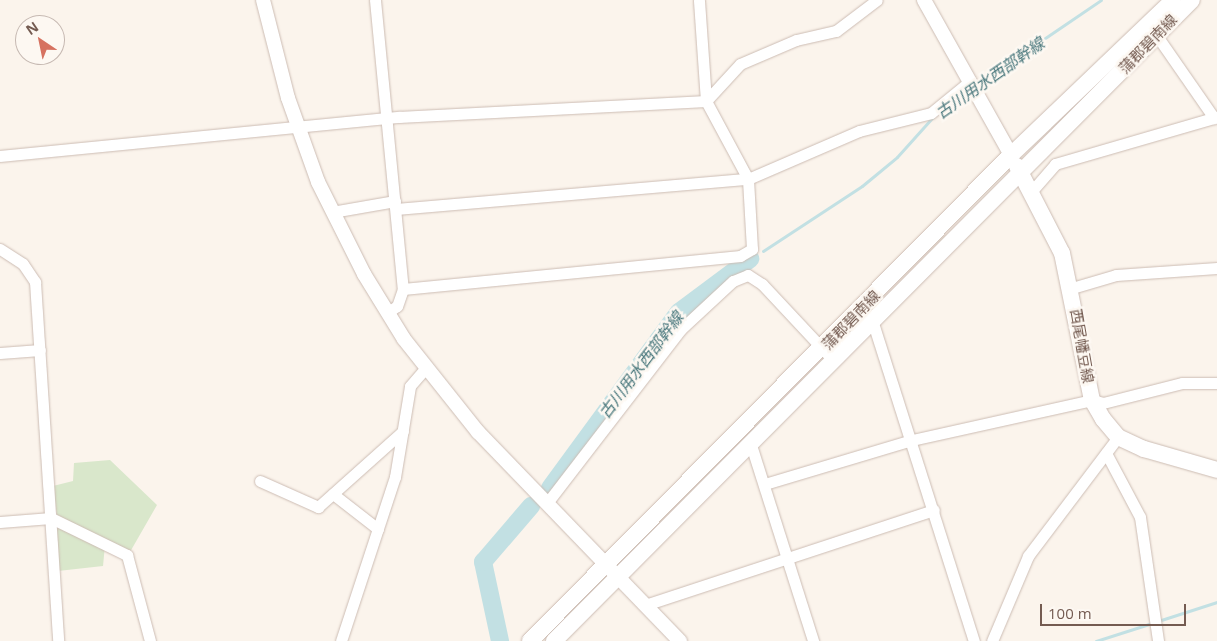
<!DOCTYPE html>
<html>
<head>
<meta charset="utf-8">
<style>
  body { margin:0 }
  #map { position:relative; width:1217px; height:641px; overflow:hidden; background:#fbf4ec; font-family:"Open Sans","Noto Sans JP",sans-serif }
  div>[style] { position:absolute }
  .green>* { inset:0; background:#d9e7cb }
  .stream>* { height:3px; margin:-1.5px; padding:0 1.5px; transform-origin:1.5px; border-radius:1.5px; background:#c2e0e3 }
  .river>* { height:18px; margin:-9px; padding:0 9px; transform-origin:9px; border-radius:9px; background:#c2e0e3 }
  .roads { filter:drop-shadow(0 0 1px #ccbcb3) drop-shadow(0 0 1px #ccbcb3) }
  .minor>* { height:11px; margin:-5.5px; padding:0 5.5px; transform-origin:5.5px; border-radius:5.5px; background:#fff }
  .tertiary>* { height:14px; margin:-7px; padding:0 7px; transform-origin:7px; border-radius:7px; background:#fff }
  .secondary>* { height:16px; margin:-8px; padding:0 8px; transform-origin:8px; border-radius:8px; background:#fff }
  span { translate:-50% -50%; white-space:nowrap; text-align:center; line-height:1.15; -webkit-text-stroke:5px #fdf8f2; paint-order:stroke }
  .street-label { font-size:15px; color:#745b51 }
  .water-label { font-size:16px; color:#4a787d; font-style:italic }
  .north { position:absolute; left:15px; top:15px; width:50px; height:50px; box-sizing:border-box; background:#fdf8f2; border:1px solid #c6b9b2; border-radius:50%; rotate:326deg; font-size:14px; font-weight:700; line-height:20px; text-align:center; color:#745b51 }
  .north::after { content:''; display:block; margin:auto; width:18px; height:22px; background:#d67260; clip-path:polygon(50% 0,100% 100%,50% 72%,0 100%) }
  .scale { position:absolute; left:1040px; top:604px; width:146px; height:22px; box-sizing:border-box; border:2px solid #745b51; border-top:0; padding-left:6px; font-size:15px; line-height:18px; white-space:nowrap; color:#745b51; -webkit-text-stroke:4px #fdf8f2; paint-order:stroke }
</style>
</head>
<body>
<div id="map">
  <div class="green">
    <div style="clip-path:polygon(110px 460px,157px 505px,130px 552px,57px 516px,53px 486px,73px 481px,74px 463px)"></div>
    <div style="clip-path:polygon(54px 523px,105px 545px,103px 566px,58px 571px)"></div>
  </div>
  <div class="stream">
    <div style="left:976px;top:85px;width:151px;rotate:-34.2deg"></div>
    <div style="left:763px;top:251px;width:118px;rotate:-33.3deg"></div>
    <div style="left:862px;top:186px;width:45px;rotate:-39.6deg"></div>
    <div style="left:897px;top:157px;width:54px;rotate:-48deg"></div>
    <div style="left:1158px;top:621px;width:62px;rotate:-17.9deg"></div>
    <div style="left:1096px;top:641px;width:59px;rotate:-17.8deg"></div>
  </div>
  <div class="river">
    <div style="left:550px;top:488px;width:218px;rotate:-53.8deg"></div>
    <div style="left:679px;top:312px;width:89px;rotate:-36.7deg"></div>
    <div style="left:500px;top:641px;width:81px;rotate:-102.1deg"></div>
    <div style="left:483px;top:562px;width:74px;rotate:-49.4deg"></div>
  </div>
  <div class="roads">
    <div class="minor">
      <div style="left:375px;top:0;width:290px;rotate:84.5deg"></div>
      <div style="left:403px;top:289px;width:18px;rotate:109deg"></div>
      <div style="left:397px;top:306px;width:11px;rotate:146deg"></div>
      <div style="left:1157px;top:36px;width:100px;rotate:55.2deg"></div>
      <div style="left:706px;top:101px;width:50px;rotate:-47.4deg"></div>
      <div style="left:740px;top:64px;width:61px;rotate:-23.2deg"></div>
      <div style="left:796px;top:40px;width:41px;rotate:-12.7deg"></div>
      <div style="left:836px;top:31px;width:51px;rotate:-37.1deg"></div>
      <div style="left:0;top:156px;width:401px;rotate:-5.6deg"></div>
      <div style="left:399px;top:117px;width:307px;rotate:-3deg"></div>
      <div style="left:1031px;top:192px;width:37px;rotate:-49deg"></div>
      <div style="left:1055px;top:164px;width:169px;rotate:-16.2deg"></div>
      <div style="left:396px;top:209px;width:353px;rotate:-4.9deg"></div>
      <div style="left:748px;top:179px;width:121px;rotate:-23.4deg"></div>
      <div style="left:859px;top:131px;width:74px;rotate:-14deg"></div>
      <div style="left:931px;top:113px;width:49px;rotate:-39.2deg"></div>
      <div style="left:332px;top:212px;width:64px;rotate:-9.9deg"></div>
      <div style="left:0;top:249px;width:27px;rotate:33deg"></div>
      <div style="left:23px;top:264px;width:22px;rotate:56deg"></div>
      <div style="left:35px;top:282px;width:360px;rotate:86.3deg"></div>
      <div style="left:1072px;top:288px;width:46px;rotate:-16.5deg"></div>
      <div style="left:1116px;top:275px;width:101px;rotate:-4deg"></div>
      <div style="left:403px;top:289px;width:339px;rotate:-5.6deg"></div>
      <div style="left:740px;top:256px;width:14px;rotate:-30deg"></div>
      <div style="left:752px;top:249px;width:70px;rotate:-93.3deg"></div>
      <div style="left:748px;top:179px;width:89px;rotate:-118.3deg"></div>
      <div style="left:706px;top:101px;width:101px;rotate:-94deg"></div>
      <div style="left:873px;top:323px;width:334px;rotate:72.4deg"></div>
      <div style="left:0;top:353px;width:40px;rotate:-4.3deg"></div>
      <div style="left:751px;top:445px;width:206px;rotate:72.4deg"></div>
      <div style="left:1106px;top:453px;width:72px;rotate:62deg"></div>
      <div style="left:1140px;top:517px;width:125px;rotate:81.7deg"></div>
      <div style="left:260px;top:481px;width:64px;rotate:24.1deg"></div>
      <div style="left:318px;top:507px;width:114px;rotate:-41.8deg"></div>
      <div style="left:765px;top:484px;width:153px;rotate:-16.7deg"></div>
      <div style="left:912px;top:440px;width:184px;rotate:-12.5deg"></div>
      <div style="left:1092px;top:400px;width:11px;rotate:15deg"></div>
      <div style="left:1103px;top:403px;width:81px;rotate:-14.2deg"></div>
      <div style="left:1182px;top:383px;width:35px"></div>
      <div style="left:333px;top:494px;width:57px;rotate:37.9deg"></div>
      <div style="left:547px;top:503px;width:218px;rotate:-52.4deg"></div>
      <div style="left:680px;top:330px;width:72px;rotate:-42.8deg"></div>
      <div style="left:733px;top:281px;width:16px;rotate:-22deg"></div>
      <div style="left:748px;top:275px;width:17px;rotate:33deg"></div>
      <div style="left:762px;top:284px;width:105px;rotate:46.9deg"></div>
      <div style="left:0;top:522px;width:51px;rotate:-4.5deg"></div>
      <div style="left:51px;top:518px;width:85px;rotate:26deg"></div>
      <div style="left:127px;top:555px;width:89px;rotate:75deg"></div>
      <div style="left:645px;top:605px;width:304px;rotate:-18.2deg"></div>
      <div style="left:341px;top:641px;width:173px;rotate:-71.8deg"></div>
      <div style="left:395px;top:477px;width:92px;rotate:-80.6deg"></div>
      <div style="left:410px;top:386px;width:23px;rotate:-49deg"></div>
      <div style="left:992px;top:641px;width:92px;rotate:-67deg"></div>
      <div style="left:1028px;top:556px;width:149px;rotate:-52.9deg"></div>
    </div>
    <div class="tertiary">
      <div style="left:263px;top:0;width:101px;rotate:75.7deg"></div>
      <div style="left:288px;top:98px;width:89px;rotate:70.3deg"></div>
      <div style="left:318px;top:182px;width:103px;rotate:63.4deg"></div>
      <div style="left:364px;top:274px;width:76px;rotate:58.4deg"></div>
      <div style="left:404px;top:339px;width:119px;rotate:51.5deg"></div>
      <div style="left:478px;top:432px;width:291px;rotate:46deg"></div>
      <div style="left:924px;top:0;width:178px;rotate:60.7deg"></div>
    </div>
    <div class="secondary">
      <div style="left:1017px;top:166px;width:98px;rotate:62.7deg"></div>
      <div style="left:1062px;top:253px;width:150px;rotate:78.5deg"></div>
      <div style="left:1092px;top:400px;width:22px;rotate:60deg"></div>
      <div style="left:1103px;top:419px;width:23px;rotate:50deg"></div>
      <div style="left:1118px;top:437px;width:29px;rotate:25deg"></div>
      <div style="left:1144px;top:449px;width:76px;rotate:16deg"></div>
      <div style="left:530px;top:641px;width:684px;rotate:-45.3deg"></div>
      <div style="left:1011px;top:155px;width:224px;rotate:-43.7deg"></div>
      <div style="left:554px;top:641px;width:904px;rotate:-45.13deg"></div>
    </div>
  </div>
  <div class="street-label">
    <span style="left:1148px;top:44px;rotate:-46deg">蒲郡碧南線</span>
    <span style="left:851px;top:320px;rotate:-46deg">蒲郡碧南線</span>
    <span style="left:1082px;top:346px;rotate:80deg">西尾幡豆線</span>
  </div>
  <div class="water-label">
    <span style="left:990px;top:78px;rotate:-35deg">古川用水西部幹線</span>
    <span style="left:641px;top:365px;rotate:-53deg">古川用水西部幹線</span>
  </div>
  <div class="north">N</div>
  <div class="scale">100 m</div>
</div>
</body>
</html>
